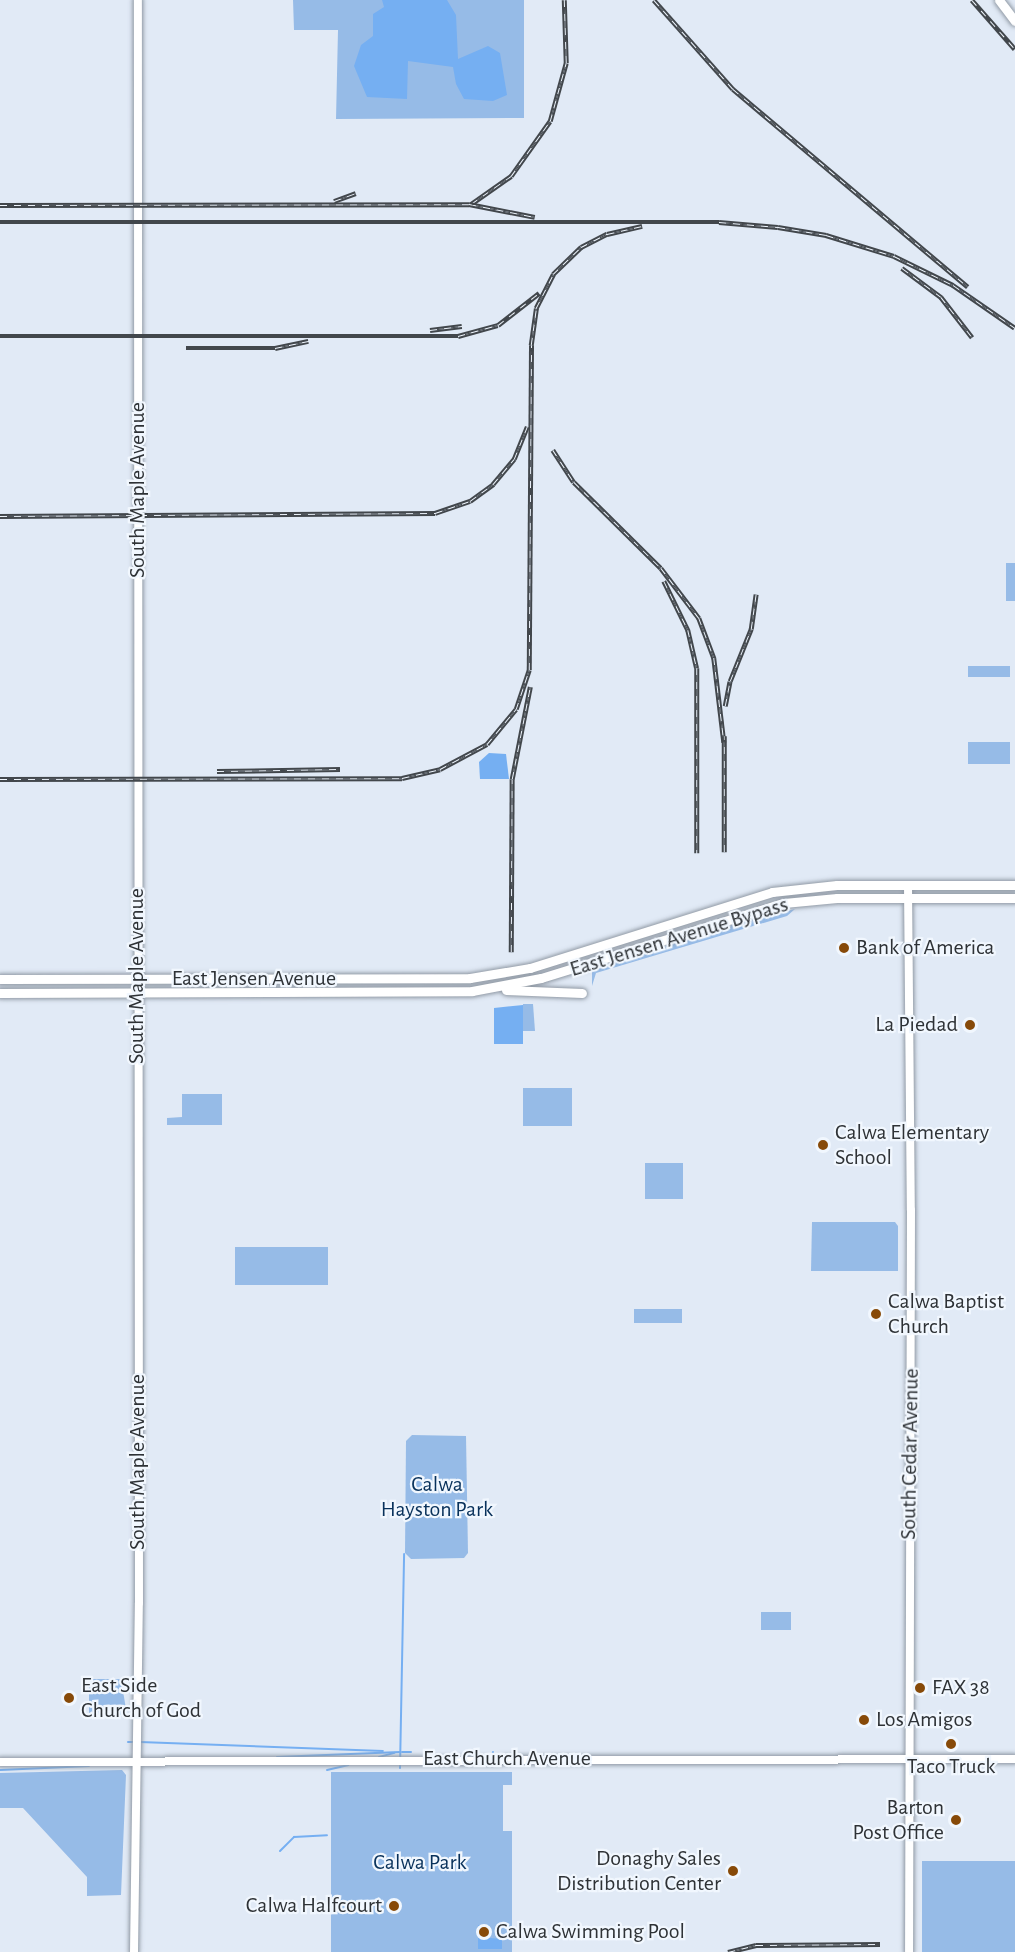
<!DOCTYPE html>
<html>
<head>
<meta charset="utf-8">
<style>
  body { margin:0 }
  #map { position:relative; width:1015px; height:1952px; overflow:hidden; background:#e1eaf6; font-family:"Alegreya Sans",sans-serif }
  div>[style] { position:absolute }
  .green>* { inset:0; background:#96bbe7 }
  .water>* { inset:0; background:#75aff2 }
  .stream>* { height:2px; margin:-1px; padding:0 1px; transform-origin:1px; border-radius:1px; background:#75aff2 }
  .roads { filter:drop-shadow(0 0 2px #919aa5) drop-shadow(0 0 2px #919aa5) }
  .secondary>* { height:8px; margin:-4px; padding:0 4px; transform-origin:4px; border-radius:4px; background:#fff }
  .primary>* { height:9px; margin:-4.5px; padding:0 4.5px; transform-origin:4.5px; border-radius:4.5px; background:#fff }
  .rail>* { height:4.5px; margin-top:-2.25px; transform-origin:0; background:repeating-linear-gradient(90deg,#f1f7fe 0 7px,#42474c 0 14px); box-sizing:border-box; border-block:2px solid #42474c }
  .dots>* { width:16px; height:16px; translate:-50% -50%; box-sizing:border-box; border:3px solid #f1f7fe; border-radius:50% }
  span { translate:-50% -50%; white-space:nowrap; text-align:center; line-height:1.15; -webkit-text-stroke:4.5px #f1f7fe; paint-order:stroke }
  .street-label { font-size:22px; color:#2e3236 }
  .poi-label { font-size:22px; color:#2e3236 }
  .left { translate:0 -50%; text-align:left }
  .right { translate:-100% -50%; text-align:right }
  .park-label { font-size:22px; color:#08315b }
</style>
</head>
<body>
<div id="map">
  <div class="green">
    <div style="clip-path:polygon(293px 0,524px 0,524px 118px,336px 119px,338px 30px,294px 30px)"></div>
    <div style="clip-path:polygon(1006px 563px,1015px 563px,1015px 601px,1006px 601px)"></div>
    <div style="clip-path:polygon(968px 666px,1010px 666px,1010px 677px,968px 677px)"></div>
    <div style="clip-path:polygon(968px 742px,1010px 742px,1010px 764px,968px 764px)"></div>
    <div style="clip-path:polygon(795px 909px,787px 916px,596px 973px,592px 986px,592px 969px,744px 921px)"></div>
    <div style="clip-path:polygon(523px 1004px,533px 1004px,535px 1031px,523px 1031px)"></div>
    <div style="clip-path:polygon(523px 1088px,572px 1088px,572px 1126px,523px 1126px)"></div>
    <div style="clip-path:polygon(182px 1094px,222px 1094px,222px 1125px,167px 1125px,167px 1118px,182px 1117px)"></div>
    <div style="clip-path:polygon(645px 1163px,683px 1163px,683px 1199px,645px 1199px)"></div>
    <div style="clip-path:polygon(812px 1222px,895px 1222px,898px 1226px,898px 1271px,811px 1271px)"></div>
    <div style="clip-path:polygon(235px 1247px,328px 1247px,328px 1285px,235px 1285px)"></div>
    <div style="clip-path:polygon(634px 1309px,682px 1309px,682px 1323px,634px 1323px)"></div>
    <div style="clip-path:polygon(412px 1435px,466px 1436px,468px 1553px,464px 1558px,411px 1559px,405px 1553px,406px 1441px)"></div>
    <div style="clip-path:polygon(761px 1612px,791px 1612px,791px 1630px,761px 1630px)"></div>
    <div style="clip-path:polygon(89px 1679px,121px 1679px,127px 1715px,89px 1714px)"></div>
    <div style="clip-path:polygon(122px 1770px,126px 1775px,121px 1895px,87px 1896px,87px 1877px,23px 1808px,0 1808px,0 1773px)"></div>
    <div style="clip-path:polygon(331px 1772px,512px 1772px,512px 1785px,503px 1785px,503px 1831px,512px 1831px,512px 1952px,331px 1952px)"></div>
    <div style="clip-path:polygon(922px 1861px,1015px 1861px,1015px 1952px,922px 1952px)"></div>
  </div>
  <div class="water">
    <div style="clip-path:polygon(382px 0,447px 0,456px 15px,458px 59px,488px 46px,500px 53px,507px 95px,493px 101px,464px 99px,456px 84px,453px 67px,408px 61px,407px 99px,367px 97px,354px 66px,361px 45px,373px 36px,373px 14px,384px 7px)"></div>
    <div style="clip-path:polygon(489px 753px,506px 754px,509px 779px,480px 779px,479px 762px)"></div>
    <div style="clip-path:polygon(523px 1005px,523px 1044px,494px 1044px,494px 1008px)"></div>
    <div style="clip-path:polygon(478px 1925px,489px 1925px,490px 1938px,502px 1939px,502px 1949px,478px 1949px)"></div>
  </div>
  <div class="stream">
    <div style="left:128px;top:1742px;width:6px"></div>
    <div style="left:140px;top:1742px;width:243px;rotate:2.1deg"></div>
    <div style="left:402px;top:1752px;width:9px"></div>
    <div style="left:493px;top:1752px;width:6px;rotate:90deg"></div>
    <div style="left:277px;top:1757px;width:123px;rotate:-2.3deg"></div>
    <div style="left:379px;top:1757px;width:16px;rotate:-15deg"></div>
    <div style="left:400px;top:1768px;width:214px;rotate:-88.9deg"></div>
    <div style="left:0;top:1770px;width:89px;rotate:-2.6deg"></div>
    <div style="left:327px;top:1770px;width:22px;rotate:-13deg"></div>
    <div style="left:280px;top:1851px;width:20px;rotate:-45deg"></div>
    <div style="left:294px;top:1837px;width:33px;rotate:-3deg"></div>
  </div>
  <div class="roads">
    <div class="secondary">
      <div style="left:908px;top:885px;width:325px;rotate:89.5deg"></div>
      <div style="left:911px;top:1210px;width:742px;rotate:90.15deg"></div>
      <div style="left:0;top:1762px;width:1015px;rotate:-0.17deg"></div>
      <div style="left:134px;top:1952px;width:349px;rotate:-89.2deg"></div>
      <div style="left:139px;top:1603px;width:1603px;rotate:-90.04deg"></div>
    </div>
    <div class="primary">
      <div style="left:999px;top:0;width:26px;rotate:53deg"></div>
      <div style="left:0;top:979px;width:470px;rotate:-0.1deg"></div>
      <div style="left:470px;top:978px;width:61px;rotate:-9.5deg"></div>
      <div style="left:530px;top:968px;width:254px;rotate:-17.4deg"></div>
      <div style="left:772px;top:892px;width:65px;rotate:-6.1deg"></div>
      <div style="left:837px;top:885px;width:178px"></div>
      <div style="left:506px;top:990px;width:76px;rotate:2.3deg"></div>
      <div style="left:0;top:993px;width:472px;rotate:-0.2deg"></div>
      <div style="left:472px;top:991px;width:70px;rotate:-10.7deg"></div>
      <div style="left:541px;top:978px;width:254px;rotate:-17.2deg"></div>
      <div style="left:784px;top:903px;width:53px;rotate:-5.4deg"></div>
      <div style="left:837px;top:898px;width:178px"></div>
    </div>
  </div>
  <div class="rail">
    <div style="left:654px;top:0;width:119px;rotate:48.4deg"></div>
    <div style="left:733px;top:89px;width:307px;rotate:40.1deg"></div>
    <div style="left:972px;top:0;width:65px;rotate:48.7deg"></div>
    <div style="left:334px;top:201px;width:23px;rotate:-20deg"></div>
    <div style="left:471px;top:204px;width:49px;rotate:-35deg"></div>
    <div style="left:511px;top:176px;width:67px;rotate:-54.7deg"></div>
    <div style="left:550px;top:121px;width:60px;rotate:-74.6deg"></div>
    <div style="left:566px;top:63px;width:63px;rotate:-91.8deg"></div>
    <div style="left:0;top:205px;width:469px;rotate:-0.1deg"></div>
    <div style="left:469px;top:204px;width:67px;rotate:11.1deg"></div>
    <div style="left:0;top:222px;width:719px"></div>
    <div style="left:719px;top:222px;width:59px;rotate:4.8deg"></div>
    <div style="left:778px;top:227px;width:49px;rotate:9.5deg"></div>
    <div style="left:826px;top:235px;width:71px;rotate:17.2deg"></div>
    <div style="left:894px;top:256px;width:66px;rotate:26.2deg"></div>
    <div style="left:953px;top:285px;width:75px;rotate:34.7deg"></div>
    <div style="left:902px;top:268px;width:49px;rotate:36.6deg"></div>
    <div style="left:941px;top:297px;width:51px;rotate:52.2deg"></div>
    <div style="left:430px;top:330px;width:32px;rotate:-7deg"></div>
    <div style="left:0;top:336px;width:458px"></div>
    <div style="left:458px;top:336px;width:41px;rotate:-15.4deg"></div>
    <div style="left:498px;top:325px;width:52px;rotate:-38deg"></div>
    <div style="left:186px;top:348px;width:89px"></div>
    <div style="left:275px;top:348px;width:34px;rotate:-12deg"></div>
    <div style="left:553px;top:450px;width:38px;rotate:57deg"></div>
    <div style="left:574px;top:482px;width:122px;rotate:44.7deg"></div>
    <div style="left:661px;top:568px;width:63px;rotate:52.8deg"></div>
    <div style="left:699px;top:618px;width:43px;rotate:69.4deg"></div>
    <div style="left:714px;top:658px;width:85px;rotate:83.2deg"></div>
    <div style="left:0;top:516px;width:435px;rotate:-0.4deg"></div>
    <div style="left:435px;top:513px;width:37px;rotate:-19deg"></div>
    <div style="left:470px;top:501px;width:29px;rotate:-36deg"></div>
    <div style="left:493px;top:484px;width:33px;rotate:-50deg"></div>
    <div style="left:514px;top:459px;width:35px;rotate:-68deg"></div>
    <div style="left:664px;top:581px;width:55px;rotate:63.9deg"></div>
    <div style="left:688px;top:630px;width:39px;rotate:77deg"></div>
    <div style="left:697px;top:668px;width:185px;rotate:90deg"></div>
    <div style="left:725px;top:706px;width:25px;rotate:-79deg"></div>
    <div style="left:730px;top:681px;width:56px;rotate:-68deg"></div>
    <div style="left:751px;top:629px;width:35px;rotate:-82deg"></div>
    <div style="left:217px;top:771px;width:123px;rotate:-0.9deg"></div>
    <div style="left:0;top:779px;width:402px;rotate:-0.1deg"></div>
    <div style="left:402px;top:778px;width:39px;rotate:-13deg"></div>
    <div style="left:440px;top:769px;width:53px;rotate:-28deg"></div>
    <div style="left:487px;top:744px;width:45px;rotate:-50.4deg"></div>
    <div style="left:516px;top:709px;width:41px;rotate:-71.6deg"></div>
    <div style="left:529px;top:670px;width:325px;rotate:-89.6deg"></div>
    <div style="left:531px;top:345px;width:37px;rotate:-82deg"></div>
    <div style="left:536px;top:308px;width:38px;rotate:-63deg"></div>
    <div style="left:553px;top:274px;width:39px;rotate:-44deg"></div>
    <div style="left:581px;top:247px;width:29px;rotate:-27deg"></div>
    <div style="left:607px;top:234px;width:36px;rotate:-13deg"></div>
    <div style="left:724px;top:852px;width:116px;rotate:-90deg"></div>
    <div style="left:511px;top:952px;width:173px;rotate:-89.7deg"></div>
    <div style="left:512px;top:779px;width:94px;rotate:-78.9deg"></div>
    <div style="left:728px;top:1952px;width:29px;rotate:-14deg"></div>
    <div style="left:756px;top:1945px;width:124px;rotate:-0.5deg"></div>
  </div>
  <div class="dots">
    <div style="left:844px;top:948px;background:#874a09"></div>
    <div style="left:970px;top:1025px;background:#874a09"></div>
    <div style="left:823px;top:1145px;background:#874a09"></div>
    <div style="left:876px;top:1314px;background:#874a09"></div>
    <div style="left:920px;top:1688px;background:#874a09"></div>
    <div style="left:69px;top:1698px;background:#874a09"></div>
    <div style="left:864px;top:1720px;background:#874a09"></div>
    <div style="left:951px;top:1744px;background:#874a09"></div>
    <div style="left:956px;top:1820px;background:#874a09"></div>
    <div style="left:733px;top:1871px;background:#874a09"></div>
    <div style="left:394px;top:1906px;background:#874a09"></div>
    <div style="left:484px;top:1932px;background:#874a09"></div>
  </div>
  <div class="street-label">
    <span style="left:138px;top:490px;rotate:-90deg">South Maple Avenue</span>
    <span style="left:679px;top:937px;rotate:-17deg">East Jensen Avenue Bypass</span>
    <span style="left:137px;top:976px;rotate:-90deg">South Maple Avenue</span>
    <span style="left:254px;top:979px">East Jensen Avenue</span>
    <span style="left:910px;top:1454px;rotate:-89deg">South Cedar Avenue</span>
    <span style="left:138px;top:1462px;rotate:-90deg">South Maple Avenue</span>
    <span style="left:507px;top:1759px">East Church Avenue</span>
  </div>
  <div class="poi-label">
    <span class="left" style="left:856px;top:948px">Bank of America</span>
    <span class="right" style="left:958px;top:1025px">La Piedad</span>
    <span class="left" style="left:835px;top:1145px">Calwa Elementary<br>School</span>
    <span class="left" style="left:888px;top:1314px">Calwa Baptist<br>Church</span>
    <span class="left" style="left:81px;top:1698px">East Side<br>Church of God</span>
    <span class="left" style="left:932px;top:1688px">FAX 38</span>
    <span class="left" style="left:876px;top:1720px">Los Amigos</span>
    <span style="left:951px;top:1767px">Taco Truck</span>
    <span class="right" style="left:944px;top:1820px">Barton<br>Post Office</span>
    <span class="right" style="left:721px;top:1871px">Donaghy Sales<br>Distribution Center</span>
    <span class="right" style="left:382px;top:1906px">Calwa Halfcourt</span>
    <span class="left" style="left:496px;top:1932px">Calwa Swimming Pool</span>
  </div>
  <div class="park-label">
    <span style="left:437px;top:1497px">Calwa<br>Hayston Park</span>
    <span style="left:420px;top:1863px">Calwa Park</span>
  </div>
</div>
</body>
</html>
